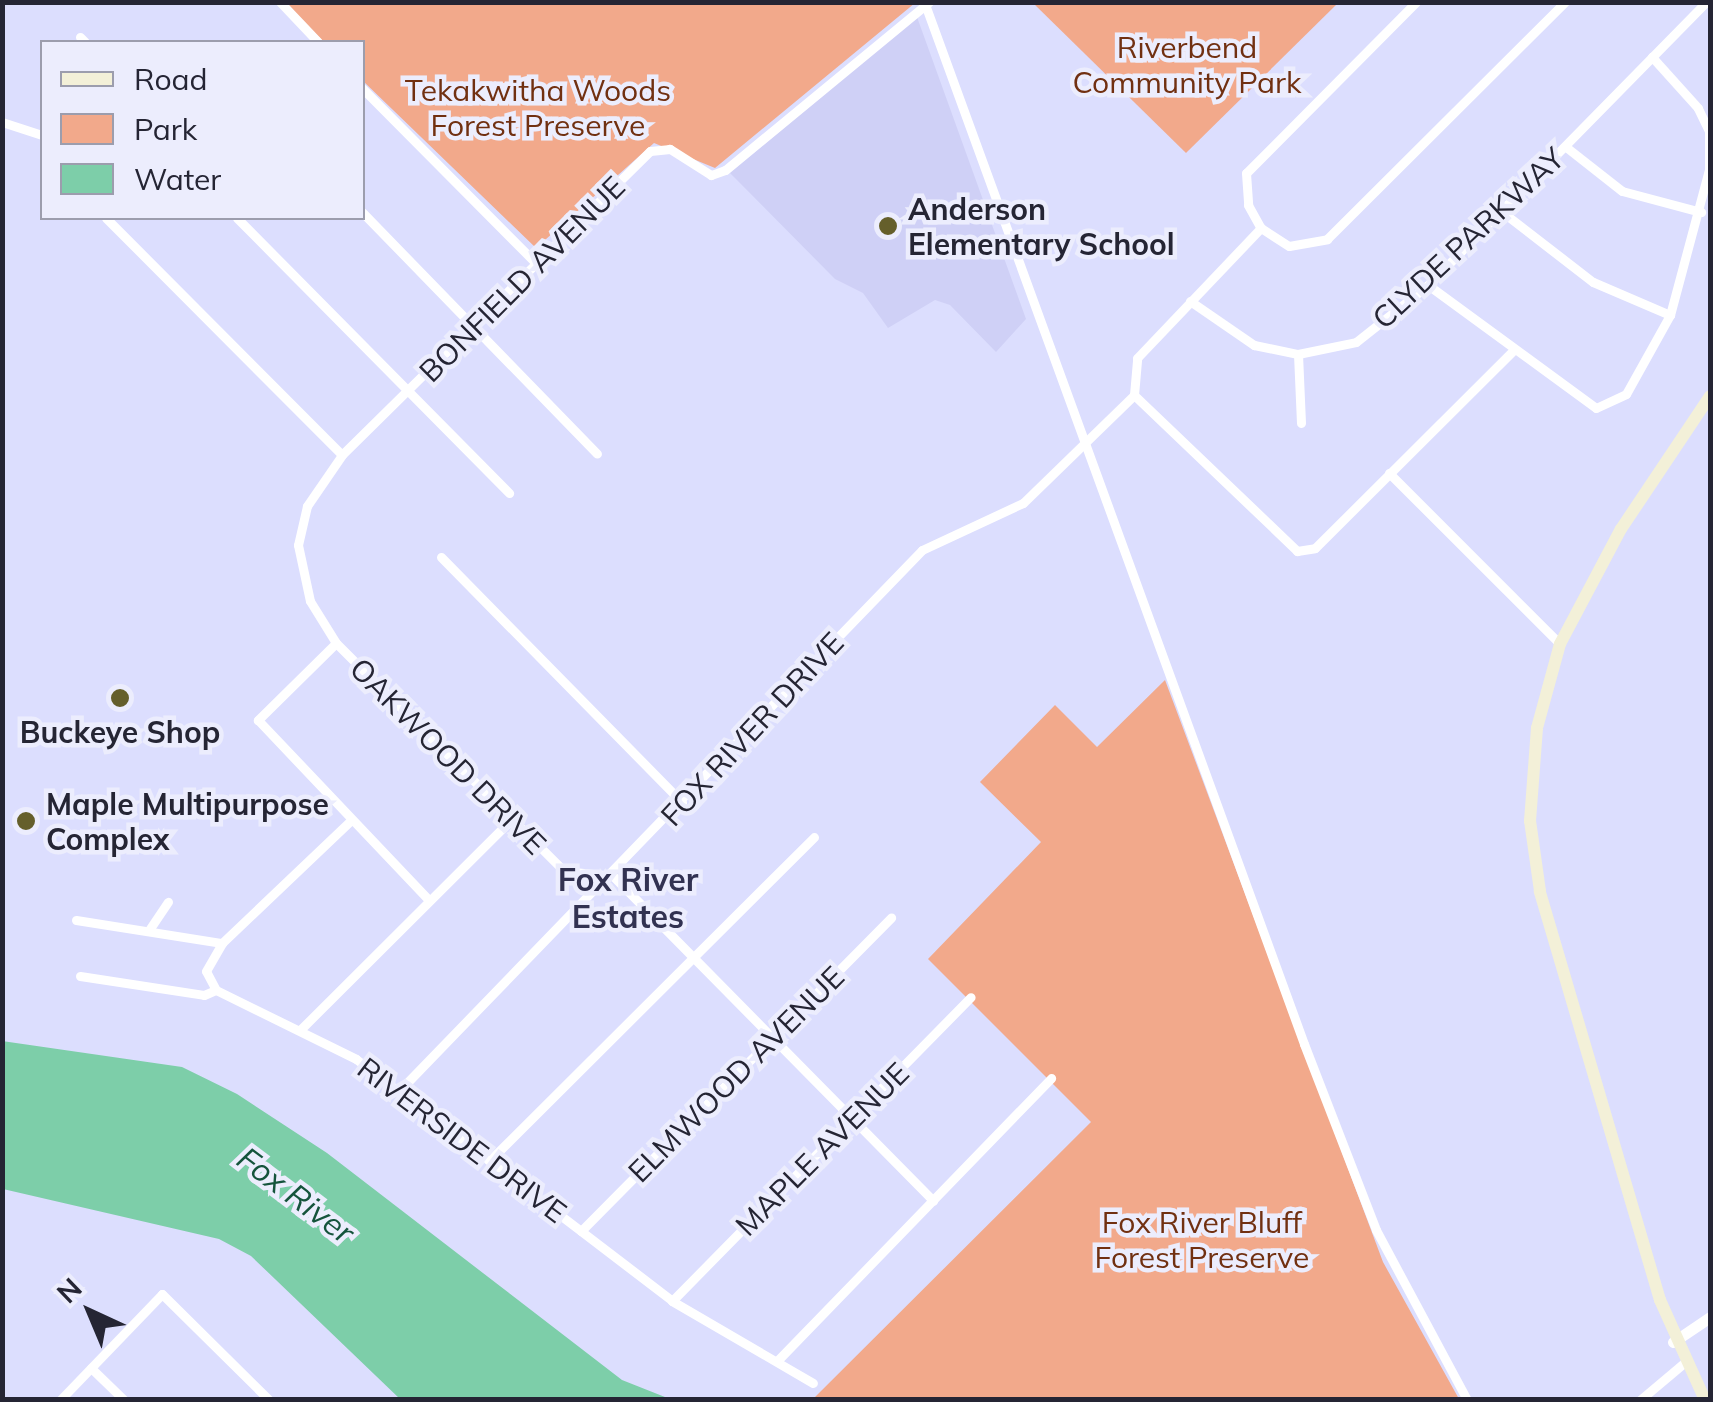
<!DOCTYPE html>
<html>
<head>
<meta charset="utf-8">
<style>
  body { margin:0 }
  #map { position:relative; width:1713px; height:1402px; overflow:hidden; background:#dcdefe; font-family:Mulish,sans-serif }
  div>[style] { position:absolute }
  .built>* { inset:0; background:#cfd0f6 }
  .green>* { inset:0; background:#f2a98b }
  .water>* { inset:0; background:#7dcea9 }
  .minor>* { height:9px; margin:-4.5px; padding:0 4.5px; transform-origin:4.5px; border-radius:4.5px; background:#fff }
  .tertiary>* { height:11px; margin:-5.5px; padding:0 5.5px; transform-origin:5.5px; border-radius:5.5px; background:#fff }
  .secondary>* { height:12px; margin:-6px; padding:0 6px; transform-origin:6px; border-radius:6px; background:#f3f0d8 }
  .dots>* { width:28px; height:28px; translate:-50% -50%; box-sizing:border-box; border:5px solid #ecedfd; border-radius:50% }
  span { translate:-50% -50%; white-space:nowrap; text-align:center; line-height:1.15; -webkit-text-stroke:9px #ecedfd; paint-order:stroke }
  .park-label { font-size:30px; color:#713011 }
  .poi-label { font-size:30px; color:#252534; font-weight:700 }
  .left { translate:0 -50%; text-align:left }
  .street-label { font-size:30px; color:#252534 }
  .neighbourhood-label { font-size:32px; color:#323251; font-weight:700 }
  .water-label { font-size:32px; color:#15543c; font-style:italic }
  .frame { position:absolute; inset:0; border:5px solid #252534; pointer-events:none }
  .legend { position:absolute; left:40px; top:40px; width:325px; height:180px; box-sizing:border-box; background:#ecedfd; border:2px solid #9c9dad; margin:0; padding:12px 18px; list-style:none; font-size:30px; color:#252534 }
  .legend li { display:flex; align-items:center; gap:20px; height:50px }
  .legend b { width:50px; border:2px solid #9c9dad }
  .north { position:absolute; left:40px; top:1262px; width:100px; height:100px; -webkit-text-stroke:8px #ecedfd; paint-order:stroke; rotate:316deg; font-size:28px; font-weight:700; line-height:40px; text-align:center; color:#252534 }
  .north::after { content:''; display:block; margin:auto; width:35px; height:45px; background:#252534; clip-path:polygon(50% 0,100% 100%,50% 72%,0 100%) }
</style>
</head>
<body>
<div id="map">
  <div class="built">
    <div style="clip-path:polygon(917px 17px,1026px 319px,996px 352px,950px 305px,935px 300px,888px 328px,863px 293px,835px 279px,730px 173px)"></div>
  </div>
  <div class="green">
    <div style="clip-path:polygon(286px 3px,915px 3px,715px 168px,654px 143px,536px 248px,363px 81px,362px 42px,324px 42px)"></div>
    <div style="clip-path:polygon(1033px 3px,1338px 3px,1186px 153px)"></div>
    <div style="clip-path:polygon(1165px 680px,1383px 1262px,1459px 1399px,812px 1400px,1091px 1122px,928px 959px,1041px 842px,980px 782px,1055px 705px,1097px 747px)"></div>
  </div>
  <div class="water">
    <div style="clip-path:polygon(2px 1041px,182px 1067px,237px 1094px,327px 1153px,622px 1380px,670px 1399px,400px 1399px,251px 1256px,219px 1239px,3px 1189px)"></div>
  </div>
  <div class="minor">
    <div style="left:280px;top:2px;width:55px;rotate:46.5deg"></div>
    <div style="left:929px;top:2px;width:264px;rotate:140.5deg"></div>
    <div style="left:725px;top:170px;width:15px;rotate:160deg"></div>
    <div style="left:711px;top:175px;width:49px;rotate:-147.6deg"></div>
    <div style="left:670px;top:149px;width:20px;rotate:174deg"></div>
    <div style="left:650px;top:151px;width:433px;rotate:135.4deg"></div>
    <div style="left:342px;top:455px;width:62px;rotate:124.5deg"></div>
    <div style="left:307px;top:506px;width:40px;rotate:103deg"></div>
    <div style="left:298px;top:545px;width:57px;rotate:77.9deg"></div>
    <div style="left:310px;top:601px;width:49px;rotate:58.2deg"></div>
    <div style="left:336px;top:643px;width:322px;rotate:45deg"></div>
    <div style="left:564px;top:871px;width:49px;rotate:5.8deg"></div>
    <div style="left:613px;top:876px;width:456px;rotate:45.4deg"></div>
    <div style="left:1416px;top:2px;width:241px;rotate:134.8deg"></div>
    <div style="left:1246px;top:173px;width:32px;rotate:86deg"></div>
    <div style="left:1248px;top:205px;width:26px;rotate:61deg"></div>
    <div style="left:1261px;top:228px;width:33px;rotate:33deg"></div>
    <div style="left:1289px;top:246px;width:39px;rotate:-10deg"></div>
    <div style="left:1327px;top:239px;width:336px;rotate:-44.9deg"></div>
    <div style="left:926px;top:7px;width:1104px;rotate:69.97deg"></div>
    <div style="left:1304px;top:1044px;width:199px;rotate:68.8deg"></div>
    <div style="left:1376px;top:1230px;width:193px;rotate:61.8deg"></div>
    <div style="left:80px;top:37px;width:7px;rotate:45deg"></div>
    <div style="left:362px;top:88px;width:248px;rotate:45.2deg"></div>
    <div style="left:2px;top:122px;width:42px;rotate:18deg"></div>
    <div style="left:1566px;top:147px;width:71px;rotate:38.2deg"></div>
    <div style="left:1622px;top:191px;width:82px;rotate:14.9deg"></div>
    <div style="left:1501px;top:211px;width:116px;rotate:37.7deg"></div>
    <div style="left:1593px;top:282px;width:84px;rotate:23.2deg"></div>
    <div style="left:362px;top:212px;width:337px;rotate:45.8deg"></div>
    <div style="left:106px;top:218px;width:334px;rotate:45.1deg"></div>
    <div style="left:237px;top:218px;width:387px;rotate:45.3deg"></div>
    <div style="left:1428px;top:285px;width:208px;rotate:36.2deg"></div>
    <div style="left:1596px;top:408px;width:33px;rotate:-25deg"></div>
    <div style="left:1626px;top:394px;width:90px;rotate:-60.9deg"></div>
    <div style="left:1670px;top:315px;width:151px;rotate:-75deg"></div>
    <div style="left:1709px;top:169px;width:38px;rotate:-90deg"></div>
    <div style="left:1709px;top:131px;width:25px;rotate:-116deg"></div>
    <div style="left:1698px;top:108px;width:69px;rotate:-132deg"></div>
    <div style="left:1190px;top:301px;width:78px;rotate:34.5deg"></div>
    <div style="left:1254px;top:345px;width:45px;rotate:11.6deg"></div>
    <div style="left:1298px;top:354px;width:59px;rotate:-11.7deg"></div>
    <div style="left:1356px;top:342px;width:92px;rotate:-38.4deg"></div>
    <div style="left:1428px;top:285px;width:397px;rotate:-45.5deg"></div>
    <div style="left:1298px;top:354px;width:69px;rotate:87.5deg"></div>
    <div style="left:1134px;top:395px;width:226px;rotate:43.7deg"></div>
    <div style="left:1297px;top:551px;width:18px;rotate:-9deg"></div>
    <div style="left:1315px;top:548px;width:279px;rotate:-44.9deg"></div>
    <div style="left:1389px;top:473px;width:242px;rotate:45deg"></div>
    <div style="left:441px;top:557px;width:344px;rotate:45.5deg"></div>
    <div style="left:336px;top:643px;width:110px;rotate:135.4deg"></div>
    <div style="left:258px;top:720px;width:248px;rotate:46.5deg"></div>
    <div style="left:76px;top:920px;width:148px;rotate:9deg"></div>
    <div style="left:149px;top:930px;width:34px;rotate:-56deg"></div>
    <div style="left:80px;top:976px;width:125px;rotate:8.7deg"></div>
    <div style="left:204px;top:995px;width:13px;rotate:-23deg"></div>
    <div style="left:216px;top:990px;width:156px;rotate:26.2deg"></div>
    <div style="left:356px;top:1059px;width:398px;rotate:37.4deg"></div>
    <div style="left:672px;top:1301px;width:163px;rotate:30.2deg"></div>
    <div style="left:216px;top:990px;width:21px;rotate:-118deg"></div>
    <div style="left:206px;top:971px;width:32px;rotate:-60deg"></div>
    <div style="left:222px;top:943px;width:177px;rotate:-43.6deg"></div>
    <div style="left:300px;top:1030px;width:296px;rotate:-44.9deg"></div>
    <div style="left:399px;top:1091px;width:752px;rotate:-45.97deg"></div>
    <div style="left:922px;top:550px;width:111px;rotate:-25deg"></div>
    <div style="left:1023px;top:503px;width:155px;rotate:-44.2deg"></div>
    <div style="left:1134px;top:395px;width:37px;rotate:-85deg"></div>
    <div style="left:1137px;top:358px;width:180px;rotate:-46.4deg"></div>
    <div style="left:491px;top:1159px;width:456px;rotate:-44.9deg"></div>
    <div style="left:581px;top:1231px;width:441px;rotate:-45.3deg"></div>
    <div style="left:672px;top:1301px;width:426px;rotate:-45.5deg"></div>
    <div style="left:777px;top:1361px;width:394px;rotate:-45.9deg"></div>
    <div style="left:91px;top:1368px;width:46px;rotate:44.1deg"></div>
    <div style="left:60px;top:1400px;width:147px;rotate:-46.1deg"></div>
    <div style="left:162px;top:1294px;width:151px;rotate:44.7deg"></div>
    <div style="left:1640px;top:1400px;width:57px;rotate:-40.1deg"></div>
  </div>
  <div class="tertiary">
    <div style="left:1673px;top:1342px;width:45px;rotate:-34deg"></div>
  </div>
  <div class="secondary">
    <div style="left:1705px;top:1400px;width:110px;rotate:-114.2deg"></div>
    <div style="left:1660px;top:1300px;width:426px;rotate:-106.4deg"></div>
    <div style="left:1540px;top:891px;width:71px;rotate:-98.1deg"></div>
    <div style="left:1530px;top:821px;width:93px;rotate:-85.7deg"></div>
    <div style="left:1537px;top:728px;width:87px;rotate:-74.7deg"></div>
    <div style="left:1560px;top:644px;width:130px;rotate:-62.1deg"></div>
    <div style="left:1621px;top:529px;width:160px;rotate:-56.2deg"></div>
  </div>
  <div class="dots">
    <div style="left:888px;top:226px;background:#655f2b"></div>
    <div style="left:120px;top:698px;background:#655f2b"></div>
    <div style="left:26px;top:821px;background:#655f2b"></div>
  </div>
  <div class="park-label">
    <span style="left:1187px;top:64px">Riverbend<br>Community Park</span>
    <span style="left:538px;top:107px">Tekakwitha Woods<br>Forest Preserve</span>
    <span style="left:1202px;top:1239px">Fox River Bluff<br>Forest Preserve</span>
  </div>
  <div class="poi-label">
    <span class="left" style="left:908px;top:226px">Anderson<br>Elementary School</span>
    <span style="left:120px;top:732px">Buckeye Shop</span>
    <span class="left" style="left:46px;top:821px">Maple Multipurpose<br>Complex</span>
  </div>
  <div class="street-label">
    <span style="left:1468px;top:238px;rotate:-43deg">CLYDE PARKWAY</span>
    <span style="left:522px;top:279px;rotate:-45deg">BONFIELD AVENUE</span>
    <span style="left:752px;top:729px;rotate:-47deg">FOX RIVER DRIVE</span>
    <span style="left:448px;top:756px;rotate:45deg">OAKWOOD DRIVE</span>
    <span style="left:736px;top:1074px;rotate:-45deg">ELMWOOD AVENUE</span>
    <span style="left:462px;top:1140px;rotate:37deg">RIVERSIDE DRIVE</span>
    <span style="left:822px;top:1149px;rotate:-45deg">MAPLE AVENUE</span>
  </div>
  <div class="neighbourhood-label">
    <span style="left:628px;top:898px">Fox River<br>Estates</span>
  </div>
  <div class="water-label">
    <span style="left:296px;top:1195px;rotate:37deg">Fox River</span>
  </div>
  <div class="frame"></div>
  <ul class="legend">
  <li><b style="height:12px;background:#f3f0d8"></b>Road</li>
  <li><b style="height:28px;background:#f2a98b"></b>Park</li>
  <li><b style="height:28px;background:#7dcea9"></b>Water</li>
  </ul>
  <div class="north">N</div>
</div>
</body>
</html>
